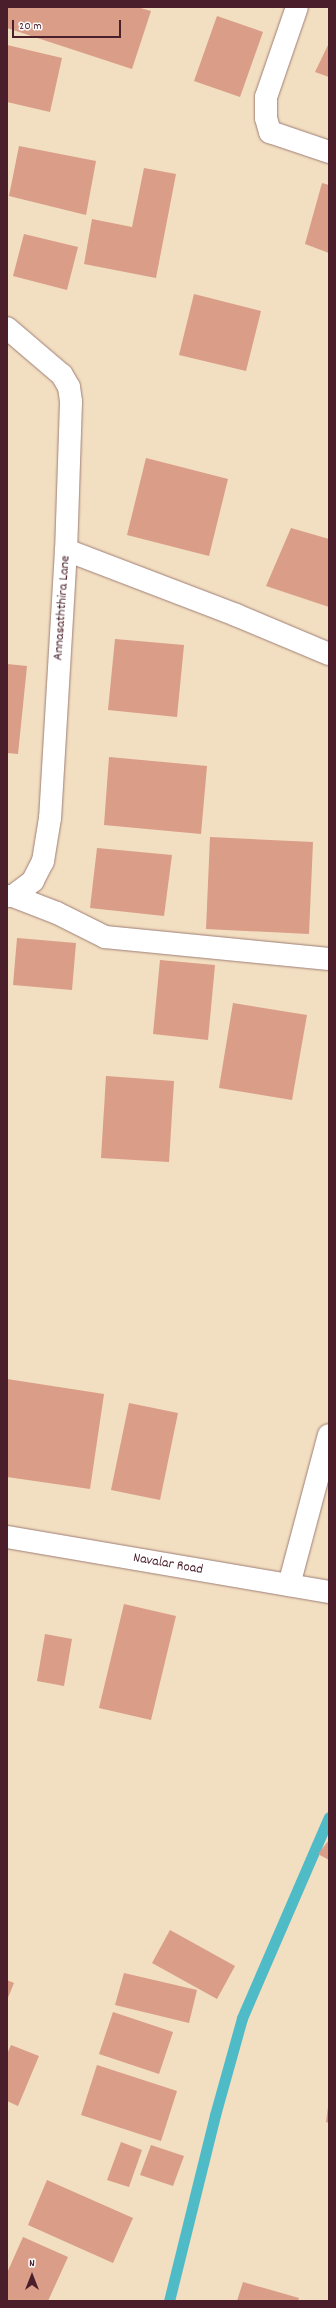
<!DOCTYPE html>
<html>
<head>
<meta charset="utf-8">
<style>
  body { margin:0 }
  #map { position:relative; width:336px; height:2308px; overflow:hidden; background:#f2dec0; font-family:Dekko,sans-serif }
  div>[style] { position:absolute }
  .stream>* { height:11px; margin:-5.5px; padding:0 5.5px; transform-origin:5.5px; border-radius:5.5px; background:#4ebbc7 }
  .building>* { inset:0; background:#d99d88 }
  .roads { filter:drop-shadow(0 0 1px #9e7e76) drop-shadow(0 0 1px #9e7e76) }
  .street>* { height:22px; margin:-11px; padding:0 11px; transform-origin:11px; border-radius:11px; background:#fff }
  .secondary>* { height:22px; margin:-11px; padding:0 11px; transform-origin:11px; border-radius:11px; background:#fff }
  span { translate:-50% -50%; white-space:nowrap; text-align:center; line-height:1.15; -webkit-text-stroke:3px #fff; paint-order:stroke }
  .street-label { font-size:14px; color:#4a1f2b }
  .frame { position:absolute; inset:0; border:8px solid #4a1f2b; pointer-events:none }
  .north { position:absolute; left:12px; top:2256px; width:40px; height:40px; -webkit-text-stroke:3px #fff; paint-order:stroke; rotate:0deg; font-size:11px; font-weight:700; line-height:16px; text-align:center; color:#4a1f2b }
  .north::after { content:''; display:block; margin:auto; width:14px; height:18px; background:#4a1f2b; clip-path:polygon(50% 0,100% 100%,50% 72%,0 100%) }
  .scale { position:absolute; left:12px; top:20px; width:109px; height:18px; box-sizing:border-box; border:2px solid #4a1f2b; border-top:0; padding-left:5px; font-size:12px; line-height:14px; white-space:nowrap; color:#4a1f2b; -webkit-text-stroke:3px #fff; paint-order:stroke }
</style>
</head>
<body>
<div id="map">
  <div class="stream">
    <div style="left:169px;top:2301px;width:192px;rotate:-76.1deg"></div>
    <div style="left:215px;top:2115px;width:101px;rotate:-74.4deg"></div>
    <div style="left:242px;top:2018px;width:219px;rotate:-66.6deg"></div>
  </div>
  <div class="building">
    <div style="clip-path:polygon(8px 7px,137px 7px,151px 11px,132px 69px,7px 28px)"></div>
    <div style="clip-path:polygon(217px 16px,263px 32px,240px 97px,194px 81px)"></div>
    <div style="clip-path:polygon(329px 43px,329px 77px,315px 72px)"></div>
    <div style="clip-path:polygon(7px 45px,62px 58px,50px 112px,7px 102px)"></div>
    <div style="clip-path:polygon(19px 146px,96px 161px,86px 215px,9px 196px)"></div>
    <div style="clip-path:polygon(144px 168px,176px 174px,156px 278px,84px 264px,92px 219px,132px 227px)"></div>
    <div style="clip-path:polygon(322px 183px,329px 185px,329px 253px,305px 244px)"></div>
    <div style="clip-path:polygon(24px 234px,78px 247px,67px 290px,13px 276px)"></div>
    <div style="clip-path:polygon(194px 294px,261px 311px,246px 371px,179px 355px)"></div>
    <div style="clip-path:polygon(146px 458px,228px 479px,209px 556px,127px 535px)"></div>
    <div style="clip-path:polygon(291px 528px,329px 539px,329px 607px,266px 586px)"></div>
    <div style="clip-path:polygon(115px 639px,184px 645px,177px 717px,108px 710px)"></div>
    <div style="clip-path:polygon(7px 664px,27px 666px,18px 754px,7px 753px)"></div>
    <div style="clip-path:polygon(109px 757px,207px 766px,201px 834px,104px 825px)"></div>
    <div style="clip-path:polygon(210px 837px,313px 842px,309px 934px,206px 929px)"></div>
    <div style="clip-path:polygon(97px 848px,172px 855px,164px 916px,90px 908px)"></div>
    <div style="clip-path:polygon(17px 938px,76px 943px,72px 990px,13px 985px)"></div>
    <div style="clip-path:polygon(160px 960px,215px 965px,208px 1040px,153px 1034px)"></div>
    <div style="clip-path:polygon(233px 1003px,307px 1015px,292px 1100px,219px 1088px)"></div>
    <div style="clip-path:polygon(106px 1076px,174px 1081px,169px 1162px,101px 1158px)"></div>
    <div style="clip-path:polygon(7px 1379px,104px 1394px,90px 1489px,7px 1477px)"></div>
    <div style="clip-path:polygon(129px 1403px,178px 1413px,160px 1500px,111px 1490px)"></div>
    <div style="clip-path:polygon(124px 1604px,176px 1616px,151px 1720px,99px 1708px)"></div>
    <div style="clip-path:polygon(45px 1634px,72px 1639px,64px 1686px,37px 1681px)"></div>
    <div style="clip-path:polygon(329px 1840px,329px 1860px,318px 1854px)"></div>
    <div style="clip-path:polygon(170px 1930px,235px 1966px,217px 1999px,152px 1963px)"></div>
    <div style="clip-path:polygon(124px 1973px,197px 1990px,189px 2023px,115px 2005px)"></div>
    <div style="clip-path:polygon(7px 1980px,14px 1983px,7px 2000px)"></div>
    <div style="clip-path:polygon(113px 2012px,173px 2032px,159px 2074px,99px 2054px)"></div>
    <div style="clip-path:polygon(11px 2045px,39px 2056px,18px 2106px,7px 2101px,7px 2054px)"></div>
    <div style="clip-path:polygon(97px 2065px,177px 2091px,161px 2141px,81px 2115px)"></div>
    <div style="clip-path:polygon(328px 2107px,329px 2107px,329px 2123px,326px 2122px)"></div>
    <div style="clip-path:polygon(121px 2142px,142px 2150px,129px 2187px,107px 2180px)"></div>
    <div style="clip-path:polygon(151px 2145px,184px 2156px,173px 2186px,140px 2175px)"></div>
    <div style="clip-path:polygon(47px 2180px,133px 2218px,113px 2263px,28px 2225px)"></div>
    <div style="clip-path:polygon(23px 2237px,68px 2257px,48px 2301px,7px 2301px,7px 2273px)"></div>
    <div style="clip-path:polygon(243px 2282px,299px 2298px,298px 2301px,237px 2301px)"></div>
  </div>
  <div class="roads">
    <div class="street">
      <div style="left:297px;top:7px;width:95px;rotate:109deg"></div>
      <div style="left:266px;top:97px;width:21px;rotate:90deg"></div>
      <div style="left:266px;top:118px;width:15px;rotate:74deg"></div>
      <div style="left:270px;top:132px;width:62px;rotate:18.7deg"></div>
      <div style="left:7px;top:328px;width:72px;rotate:40.5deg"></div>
      <div style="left:62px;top:375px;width:14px;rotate:60deg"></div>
      <div style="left:69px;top:387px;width:15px;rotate:82deg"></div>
      <div style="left:71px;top:402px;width:148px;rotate:91.9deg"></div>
      <div style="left:66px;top:550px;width:268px;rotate:93.4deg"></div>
      <div style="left:50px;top:818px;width:44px;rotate:99.2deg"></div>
      <div style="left:43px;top:861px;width:22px;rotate:117deg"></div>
      <div style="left:33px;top:881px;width:25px;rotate:143deg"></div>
      <div style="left:13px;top:896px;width:6px;rotate:180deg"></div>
      <div style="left:66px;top:550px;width:182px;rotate:20.9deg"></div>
      <div style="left:236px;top:615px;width:101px;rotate:22.8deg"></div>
      <div style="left:13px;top:896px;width:47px;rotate:21.1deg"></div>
      <div style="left:57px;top:913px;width:54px;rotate:26.6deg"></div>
      <div style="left:105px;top:937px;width:225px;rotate:5.6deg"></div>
      <div style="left:289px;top:1585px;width:155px;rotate:-75.1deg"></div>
    </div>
    <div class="secondary">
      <div style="left:7px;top:1537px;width:327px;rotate:9.7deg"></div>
    </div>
  </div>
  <div class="street-label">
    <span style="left:62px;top:608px;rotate:-86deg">Annasaththira Lane</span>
    <span style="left:168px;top:1564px;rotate:10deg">Navalar Road</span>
  </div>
  <div class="frame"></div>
  <div class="north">N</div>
  <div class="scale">20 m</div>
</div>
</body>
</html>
